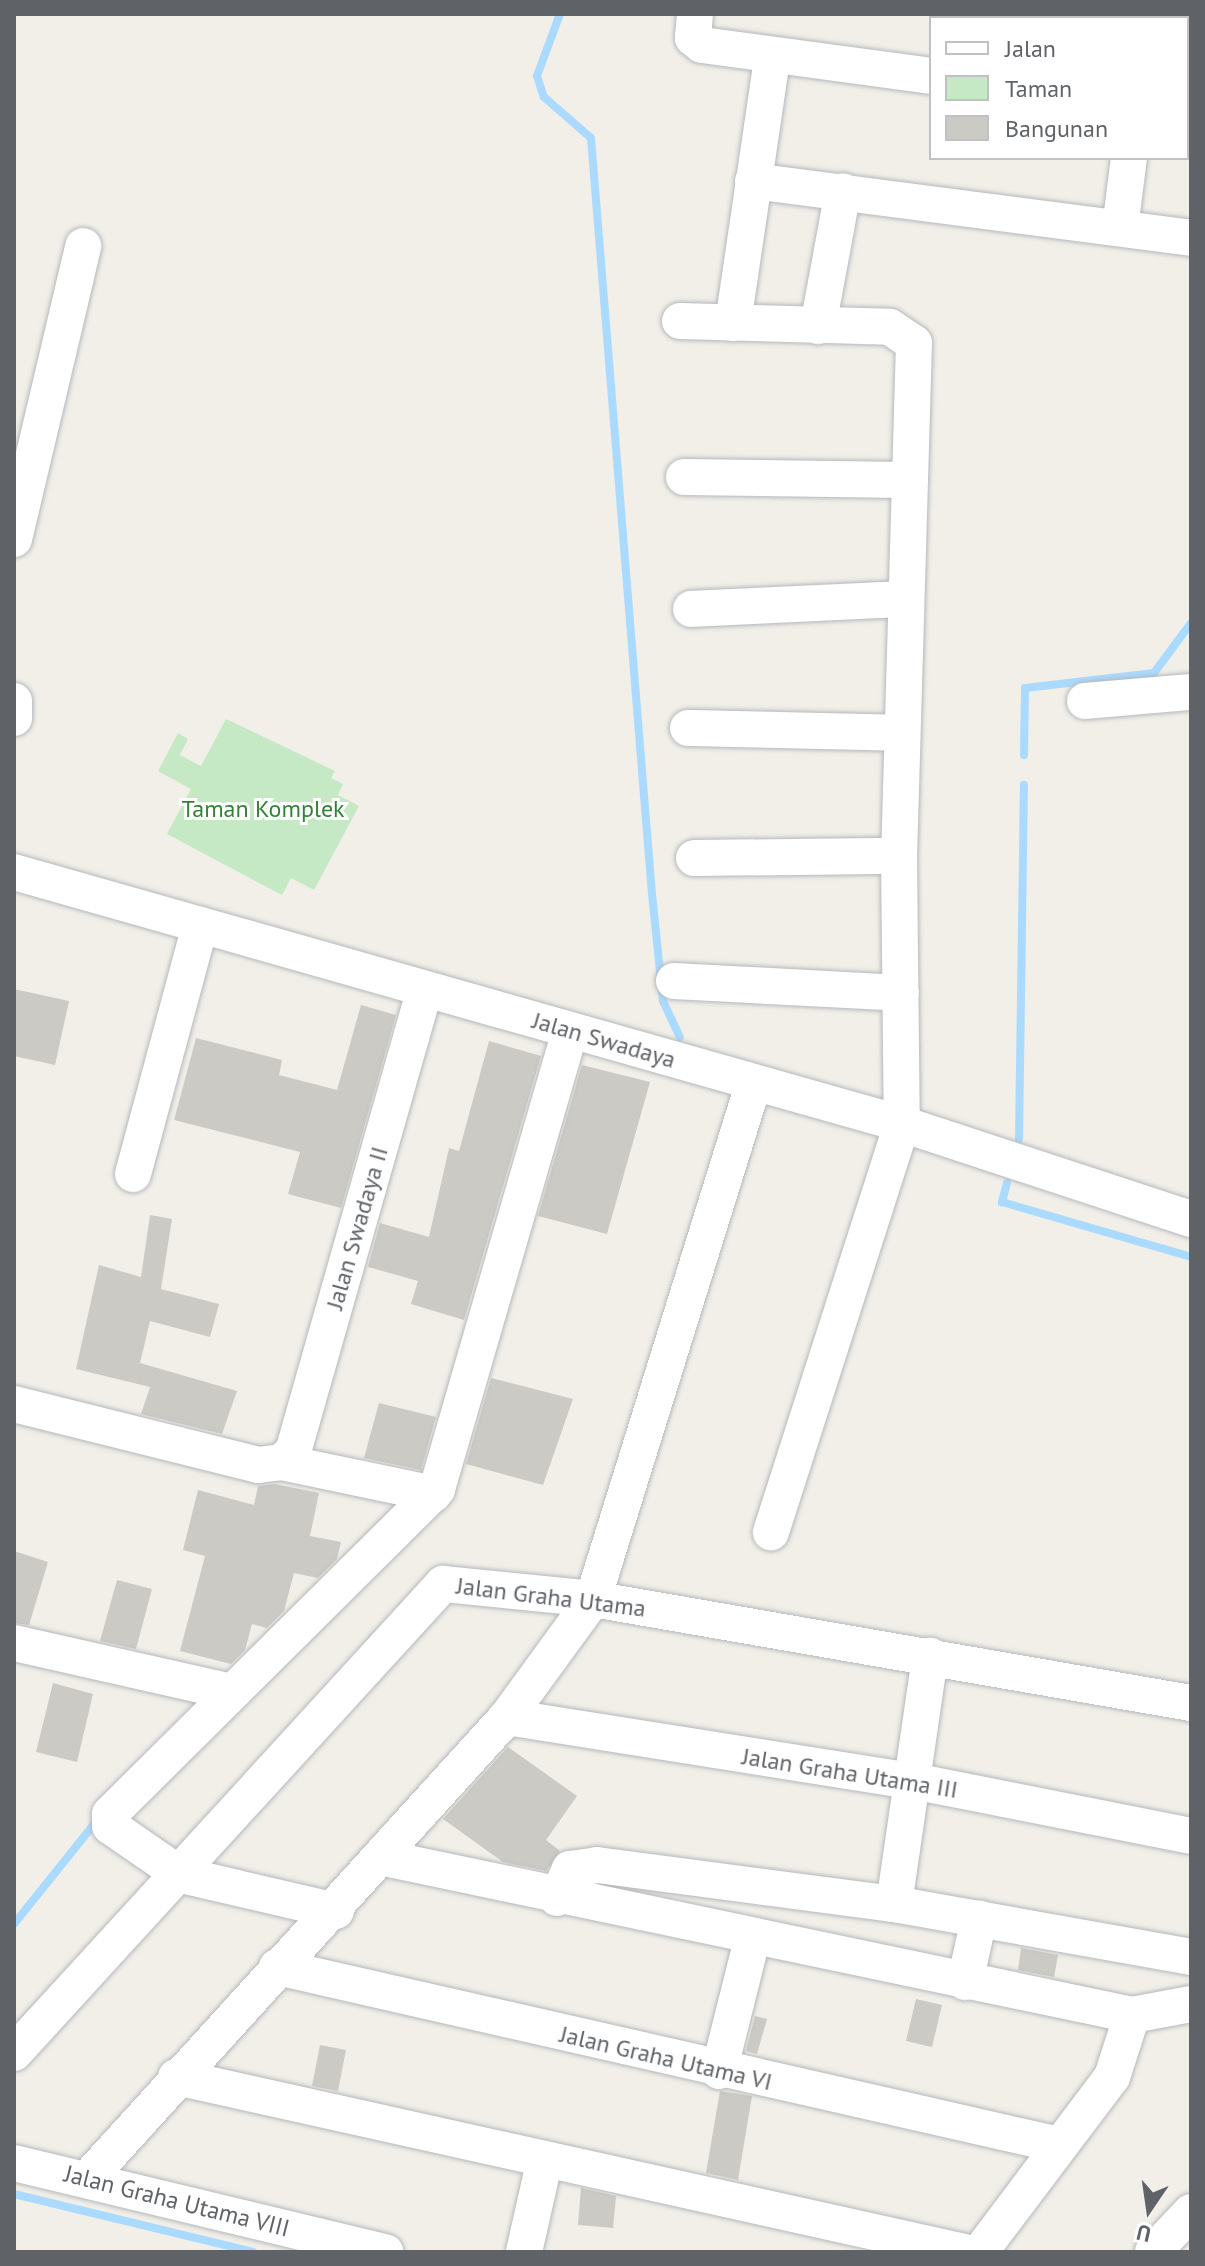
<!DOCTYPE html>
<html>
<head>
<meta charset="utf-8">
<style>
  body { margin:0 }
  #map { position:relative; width:1205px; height:2266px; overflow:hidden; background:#f1efe8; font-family:"PT Sans",sans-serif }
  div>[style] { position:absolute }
  .green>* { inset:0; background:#c5e8c5 }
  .stream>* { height:8px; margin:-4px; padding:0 4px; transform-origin:4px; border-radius:4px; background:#aadaff }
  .building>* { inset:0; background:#cccac5 }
  .roads { filter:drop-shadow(0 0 2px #b5b8bc) drop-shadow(0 0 2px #b5b8bc) }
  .minor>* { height:36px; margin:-18px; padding:0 18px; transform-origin:18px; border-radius:18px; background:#fff }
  span { translate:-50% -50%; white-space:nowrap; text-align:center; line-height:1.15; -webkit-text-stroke:6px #fff; paint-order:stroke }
  .park-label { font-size:24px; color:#348238 }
  .street-label { font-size:24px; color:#5f6368 }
  .frame { position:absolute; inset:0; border:16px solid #5f6368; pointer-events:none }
  .legend { position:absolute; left:929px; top:16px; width:260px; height:144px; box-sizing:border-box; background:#fff; border:2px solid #bfc1c3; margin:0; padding:10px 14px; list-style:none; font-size:24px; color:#5f6368 }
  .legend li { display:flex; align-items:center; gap:16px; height:40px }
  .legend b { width:40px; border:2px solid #bfc1c3 }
  .north { position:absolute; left:1109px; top:2170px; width:80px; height:80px; -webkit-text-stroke:6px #fff; paint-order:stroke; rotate:193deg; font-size:22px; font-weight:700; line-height:32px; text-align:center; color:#5f6368 }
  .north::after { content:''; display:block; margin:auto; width:28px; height:36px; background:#5f6368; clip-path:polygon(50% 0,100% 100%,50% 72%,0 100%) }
</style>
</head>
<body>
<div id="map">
  <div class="green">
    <div style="clip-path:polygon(226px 719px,335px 771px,331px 778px,343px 784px,338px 795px,359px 806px,314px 890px,291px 878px,282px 895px,167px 834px,191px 789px,158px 771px,178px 733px,188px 739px,180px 755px,201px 766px)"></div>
  </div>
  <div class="stream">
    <div style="left:560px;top:14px;width:66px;rotate:110.4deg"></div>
    <div style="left:537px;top:76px;width:22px;rotate:72deg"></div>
    <div style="left:544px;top:97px;width:62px;rotate:41.1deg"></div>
    <div style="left:591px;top:138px;width:758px;rotate:85.39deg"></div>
    <div style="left:652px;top:894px;width:108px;rotate:84.1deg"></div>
    <div style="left:663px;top:1001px;width:40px;rotate:65deg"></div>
    <div style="left:1024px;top:755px;width:67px;rotate:-89.1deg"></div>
    <div style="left:1025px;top:688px;width:130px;rotate:-6.6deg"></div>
    <div style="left:1154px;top:673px;width:62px;rotate:-53.5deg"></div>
    <div style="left:1019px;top:1139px;width:354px;rotate:-89.2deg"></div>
    <div style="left:1007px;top:1183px;width:20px;rotate:105deg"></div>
    <div style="left:1002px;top:1202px;width:197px;rotate:16.2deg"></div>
    <div style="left:14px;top:1924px;width:134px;rotate:-51.3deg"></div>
    <div style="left:14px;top:2194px;width:246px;rotate:13.6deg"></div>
  </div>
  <div class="building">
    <div style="clip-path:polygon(14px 989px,69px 1001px,55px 1065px,14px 1056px)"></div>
    <div style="clip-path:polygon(361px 1005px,396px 1015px,341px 1208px,288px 1194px,300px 1152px,174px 1120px,196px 1038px,282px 1060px,279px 1075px,337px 1090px)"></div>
    <div style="clip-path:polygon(489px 1041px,541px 1056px,464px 1320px,411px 1304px,418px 1281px,368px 1267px,380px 1223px,429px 1237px,449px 1148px,459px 1151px)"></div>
    <div style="clip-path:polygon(582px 1065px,650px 1082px,607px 1234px,538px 1216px)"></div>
    <div style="clip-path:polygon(150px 1215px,172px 1219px,161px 1289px,219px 1304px,210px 1337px,150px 1321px,140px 1363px,237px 1391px,222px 1434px,141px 1414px,150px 1387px,76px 1369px,99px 1265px,141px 1277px)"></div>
    <div style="clip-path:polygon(491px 1378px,573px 1399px,543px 1485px,466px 1464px)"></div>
    <div style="clip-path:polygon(379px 1403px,436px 1417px,421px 1470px,364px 1458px)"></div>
    <div style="clip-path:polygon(275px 1484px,319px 1493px,310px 1536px,341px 1542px,337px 1559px,318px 1578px,294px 1573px,284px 1611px,267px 1628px,252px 1624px,245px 1650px,231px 1664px,180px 1651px,205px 1556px,183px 1550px,198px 1490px,254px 1505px,258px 1486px)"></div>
    <div style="clip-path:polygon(14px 1551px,48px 1562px,29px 1625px,14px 1623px)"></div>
    <div style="clip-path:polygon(117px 1580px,152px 1589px,136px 1649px,100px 1641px)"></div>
    <div style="clip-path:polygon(53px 1683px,93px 1694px,77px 1762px,36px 1752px)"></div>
    <div style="clip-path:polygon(508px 1747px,577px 1796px,546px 1840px,560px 1851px,546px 1871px,503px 1862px,443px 1819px)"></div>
    <div style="clip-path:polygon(1021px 1948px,1058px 1955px,1054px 1977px,1018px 1970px)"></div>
    <div style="clip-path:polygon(916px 1999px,942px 2005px,932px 2047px,906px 2041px)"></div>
    <div style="clip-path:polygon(755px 2016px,767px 2019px,757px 2054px,746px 2051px)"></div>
    <div style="clip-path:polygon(320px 2045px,346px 2050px,338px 2091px,312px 2086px)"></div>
    <div style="clip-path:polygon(720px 2091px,752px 2096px,738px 2180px,706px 2173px)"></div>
    <div style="clip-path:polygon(581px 2188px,616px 2196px,613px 2228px,578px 2225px)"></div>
  </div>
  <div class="roads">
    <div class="minor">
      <div style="left:695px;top:14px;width:24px;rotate:95deg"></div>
      <div style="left:693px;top:38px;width:11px;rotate:38deg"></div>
      <div style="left:702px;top:45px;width:231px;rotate:7.7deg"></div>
      <div style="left:1145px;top:18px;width:4px;rotate:-90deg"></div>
      <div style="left:1187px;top:105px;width:4px"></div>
      <div style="left:753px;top:181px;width:442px;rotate:7.4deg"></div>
      <div style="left:1120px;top:228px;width:71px;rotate:-82.7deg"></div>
      <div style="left:680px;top:321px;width:210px;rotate:1.6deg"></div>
      <div style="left:890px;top:327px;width:29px;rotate:34deg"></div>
      <div style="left:914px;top:343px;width:513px;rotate:91.67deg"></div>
      <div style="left:899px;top:856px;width:268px;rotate:89.4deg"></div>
      <div style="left:902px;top:1124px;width:429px;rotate:107.8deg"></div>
      <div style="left:733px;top:323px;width:268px;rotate:-81.6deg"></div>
      <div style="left:818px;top:326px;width:137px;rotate:-79.5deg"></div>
      <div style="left:684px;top:477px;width:223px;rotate:0.8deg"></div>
      <div style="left:14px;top:539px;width:301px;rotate:-76.7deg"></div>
      <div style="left:691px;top:609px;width:213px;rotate:-2.7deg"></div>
      <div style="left:14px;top:701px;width:17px;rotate:90deg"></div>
      <div style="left:1085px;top:701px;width:106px;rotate:-4.9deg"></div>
      <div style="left:688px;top:728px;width:214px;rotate:1.3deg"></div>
      <div style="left:694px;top:858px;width:205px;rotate:-0.6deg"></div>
      <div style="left:14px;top:872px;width:923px;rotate:15.84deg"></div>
      <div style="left:902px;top:1124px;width:304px;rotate:18.2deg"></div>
      <div style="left:674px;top:981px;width:227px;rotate:3deg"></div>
      <div style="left:133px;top:1174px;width:258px;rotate:-74.9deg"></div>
      <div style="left:14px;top:1404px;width:252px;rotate:14deg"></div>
      <div style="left:258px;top:1465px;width:23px;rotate:-7deg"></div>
      <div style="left:281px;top:1462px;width:156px;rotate:11.8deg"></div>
      <div style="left:281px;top:1462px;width:16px;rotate:-40deg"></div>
      <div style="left:293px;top:1452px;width:481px;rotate:-74.1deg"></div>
      <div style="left:14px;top:1643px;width:218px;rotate:12.7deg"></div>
      <div style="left:507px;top:1717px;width:411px;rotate:9deg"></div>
      <div style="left:913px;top:1781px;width:283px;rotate:11.2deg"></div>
      <div style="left:384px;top:1858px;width:764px;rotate:11.85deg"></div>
      <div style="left:1132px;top:2015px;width:60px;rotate:-10.6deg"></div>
      <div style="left:557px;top:1898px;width:32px;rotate:-66deg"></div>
      <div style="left:570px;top:1869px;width:27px;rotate:-8deg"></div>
      <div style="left:597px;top:1865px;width:300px;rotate:7.5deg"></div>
      <div style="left:894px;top:1904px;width:302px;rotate:10.1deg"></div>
      <div style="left:894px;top:1904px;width:251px;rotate:-81.7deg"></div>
      <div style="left:336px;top:1911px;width:159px;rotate:-166.9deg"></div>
      <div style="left:181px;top:1875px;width:86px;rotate:-145.4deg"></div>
      <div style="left:110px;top:1826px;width:12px;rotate:-90deg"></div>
      <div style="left:110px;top:1814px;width:461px;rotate:-44.8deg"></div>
      <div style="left:437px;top:1489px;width:476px;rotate:-73.8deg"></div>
      <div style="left:277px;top:1967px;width:798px;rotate:12.82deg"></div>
      <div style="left:965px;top:1982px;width:65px;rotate:-77.5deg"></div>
      <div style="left:14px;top:2053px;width:636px;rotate:-47.55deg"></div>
      <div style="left:443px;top:1584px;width:151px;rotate:5.7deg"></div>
      <div style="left:593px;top:1599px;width:607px;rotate:9.87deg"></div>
      <div style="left:719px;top:2071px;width:135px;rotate:-75.9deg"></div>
      <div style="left:176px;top:2077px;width:807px;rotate:12.52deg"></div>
      <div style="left:14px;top:2163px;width:382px;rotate:13.5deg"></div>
      <div style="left:89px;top:2177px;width:622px;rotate:-47.74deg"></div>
      <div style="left:507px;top:1717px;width:146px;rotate:-53.9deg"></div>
      <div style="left:593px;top:1599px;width:541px;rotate:-72.7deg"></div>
      <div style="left:524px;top:2252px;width:95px;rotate:-77.3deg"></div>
      <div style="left:980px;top:2252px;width:219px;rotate:-53deg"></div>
      <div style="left:1112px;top:2077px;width:65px;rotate:-72.1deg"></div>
      <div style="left:1153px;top:2252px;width:55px;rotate:-46.5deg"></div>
    </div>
  </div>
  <div class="park-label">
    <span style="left:263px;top:809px">Taman Komplek</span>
  </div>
  <div class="street-label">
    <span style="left:604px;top:1040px;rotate:16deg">Jalan Swadaya</span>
    <span style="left:357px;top:1228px;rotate:-74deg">Jalan Swadaya II</span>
    <span style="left:551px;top:1597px;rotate:7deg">Jalan Graha Utama</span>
    <span style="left:850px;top:1773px;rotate:9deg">Jalan Graha Utama III</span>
    <span style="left:666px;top:2058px;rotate:13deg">Jalan Graha Utama VI</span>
    <span style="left:177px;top:2201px;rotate:14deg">Jalan Graha Utama VIII</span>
  </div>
  <div class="frame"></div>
  <ul class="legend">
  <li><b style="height:10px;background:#fff"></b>Jalan</li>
  <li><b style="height:22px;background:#c5e8c5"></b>Taman</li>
  <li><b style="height:22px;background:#cccac5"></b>Bangunan</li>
  </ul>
  <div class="north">U</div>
</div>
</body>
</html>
